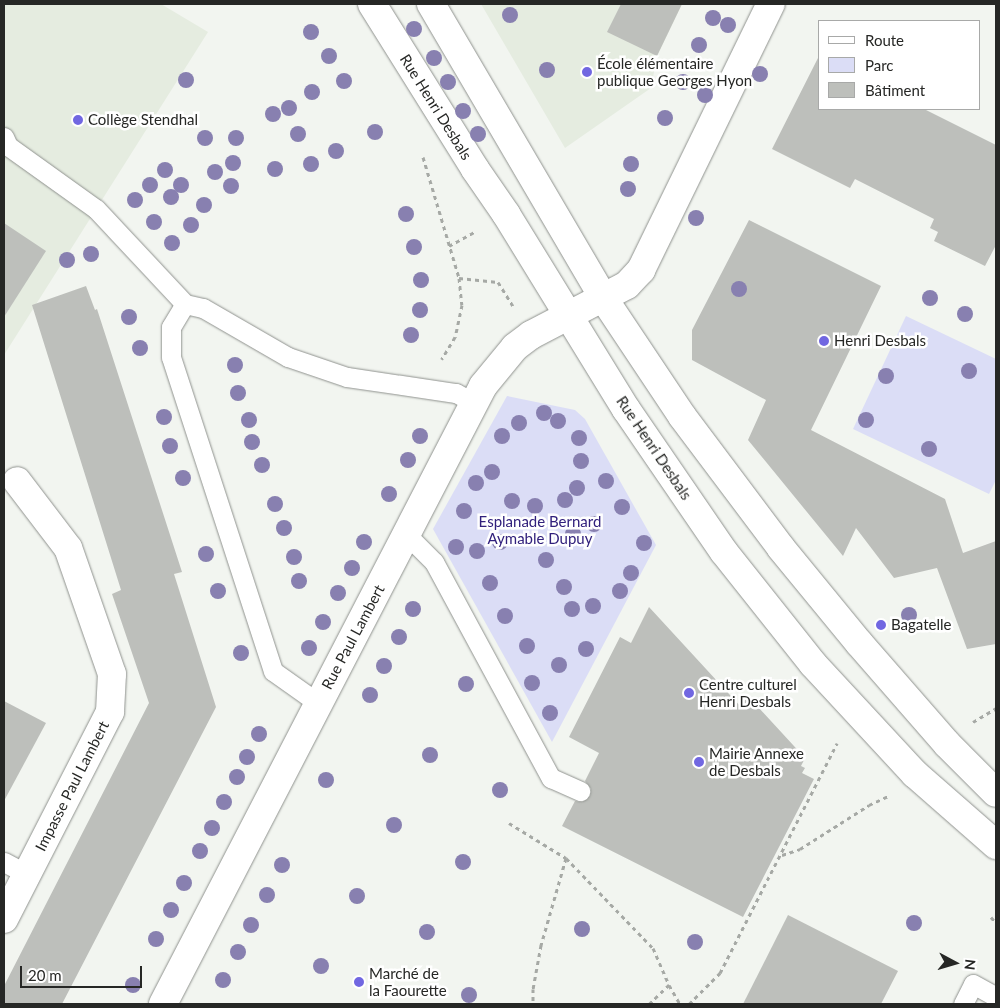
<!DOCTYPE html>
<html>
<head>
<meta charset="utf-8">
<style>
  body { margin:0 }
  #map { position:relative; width:1000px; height:1008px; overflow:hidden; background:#f2f5f0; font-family:Lato,sans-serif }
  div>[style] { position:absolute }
  .built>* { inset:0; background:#e5ece0 }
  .green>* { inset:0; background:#dbddf6 }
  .building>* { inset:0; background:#bdbfbb }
  .path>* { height:3px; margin-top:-1.5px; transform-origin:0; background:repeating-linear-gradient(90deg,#a6a9a5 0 4px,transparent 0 8px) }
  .roads { filter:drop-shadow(0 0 1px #8f928e) drop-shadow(0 0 1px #8f928e) }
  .service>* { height:19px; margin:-9.5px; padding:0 9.5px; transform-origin:9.5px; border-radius:9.5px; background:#fff }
  .minor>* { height:28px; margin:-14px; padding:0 14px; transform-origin:14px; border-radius:14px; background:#fff }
  .tertiary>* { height:28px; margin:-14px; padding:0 14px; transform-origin:14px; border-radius:14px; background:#fff }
  .trees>* { width:16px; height:16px; margin:-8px; border-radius:50%; background:#8880b0 }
  .dots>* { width:14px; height:14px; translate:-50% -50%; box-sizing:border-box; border:2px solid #fff; border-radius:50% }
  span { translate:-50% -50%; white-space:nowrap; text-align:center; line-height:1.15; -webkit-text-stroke:5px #fff; paint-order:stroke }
  .poi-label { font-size:15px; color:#262725 }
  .left { translate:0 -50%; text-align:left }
  .street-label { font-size:15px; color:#262725 }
  .park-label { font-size:15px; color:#31207c }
  .frame { position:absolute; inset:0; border:5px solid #262725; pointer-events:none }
  .legend { position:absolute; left:818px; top:20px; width:162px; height:90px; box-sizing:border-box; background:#fff; border:1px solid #a8a9a8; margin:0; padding:6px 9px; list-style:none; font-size:15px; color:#262725 }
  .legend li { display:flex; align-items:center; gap:10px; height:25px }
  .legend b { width:25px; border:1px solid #a8a9a8 }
  .north { position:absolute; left:930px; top:938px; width:50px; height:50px; -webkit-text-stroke:4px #fff; paint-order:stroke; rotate:96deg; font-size:14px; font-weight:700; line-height:20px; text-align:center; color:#262725 }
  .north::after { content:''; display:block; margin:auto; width:18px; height:22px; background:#262725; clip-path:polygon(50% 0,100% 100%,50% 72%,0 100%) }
  .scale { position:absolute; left:20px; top:966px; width:122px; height:22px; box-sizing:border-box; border:2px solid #262725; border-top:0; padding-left:6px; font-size:15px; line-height:18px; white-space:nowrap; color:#262725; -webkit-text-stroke:4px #fff; paint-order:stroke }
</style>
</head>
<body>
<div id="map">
  <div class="built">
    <div style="clip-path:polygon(4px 4px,161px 4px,208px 32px,4px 355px)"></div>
    <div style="clip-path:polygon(481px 4px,682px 4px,657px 56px,651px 88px,565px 148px)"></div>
  </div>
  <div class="green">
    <div style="clip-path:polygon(906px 316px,996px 359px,996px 480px,989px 494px,853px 429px)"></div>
    <div style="clip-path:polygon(507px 396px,575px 410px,585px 419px,656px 545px,552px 742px,433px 529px)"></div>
  </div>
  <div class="building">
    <div style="clip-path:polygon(621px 4px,682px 4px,657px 56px,607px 32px)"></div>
    <div style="clip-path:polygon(819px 56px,819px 109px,924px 109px,996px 145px,996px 245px,985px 266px,934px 241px,938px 232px,930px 228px,934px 219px,855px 179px,850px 188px,772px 149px)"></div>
    <div style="clip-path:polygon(749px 220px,881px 286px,811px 430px,945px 499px,963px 553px,996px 541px,996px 644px,967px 649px,937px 568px,894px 578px,856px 528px,843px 556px,748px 440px,766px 400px,692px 360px,692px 330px)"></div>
    <div style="clip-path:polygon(4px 223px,46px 251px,4px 317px)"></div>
    <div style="clip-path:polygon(86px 286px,95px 310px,97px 309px,182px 572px,174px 574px,216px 707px,62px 1004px,4px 1004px,4px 986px,149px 703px,112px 594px,121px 590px,32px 305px)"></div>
    <div style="clip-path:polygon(649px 607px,741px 707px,747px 695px,805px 758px,801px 766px,805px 768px,802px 773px,814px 779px,743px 917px,562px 826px,575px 801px,582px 802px,590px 796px,591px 789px,585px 781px,599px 753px,569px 737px,620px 637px,631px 643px)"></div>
    <div style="clip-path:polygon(4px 701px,46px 723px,4px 801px)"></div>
    <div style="clip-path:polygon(788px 915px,898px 971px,881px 1004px,743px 1004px)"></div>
  </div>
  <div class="path">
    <div style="left:423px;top:157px;width:126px;rotate:73.4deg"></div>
    <div style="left:459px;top:278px;width:27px;rotate:84deg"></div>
    <div style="left:462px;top:305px;width:33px;rotate:102deg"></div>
    <div style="left:455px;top:337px;width:26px;rotate:121deg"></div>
    <div style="left:449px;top:246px;width:29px;rotate:-29deg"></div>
    <div style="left:459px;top:278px;width:39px;rotate:6deg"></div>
    <div style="left:498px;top:282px;width:28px;rotate:58deg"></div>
    <div style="left:973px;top:722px;width:27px;rotate:-31deg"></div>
    <div style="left:509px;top:823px;width:67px;rotate:31.6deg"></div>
    <div style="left:566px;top:858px;width:91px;rotate:106deg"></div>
    <div style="left:541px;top:945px;width:45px;rotate:100.3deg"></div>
    <div style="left:533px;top:989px;width:15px;rotate:90deg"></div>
    <div style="left:782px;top:855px;width:19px;rotate:-18deg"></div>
    <div style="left:800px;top:849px;width:82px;rotate:-32.5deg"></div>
    <div style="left:869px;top:805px;width:21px;rotate:-25deg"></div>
    <div style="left:566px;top:858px;width:125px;rotate:46deg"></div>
    <div style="left:653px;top:948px;width:40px;rotate:66.6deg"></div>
    <div style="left:669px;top:985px;width:22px;rotate:60deg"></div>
    <div style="left:991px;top:917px;width:8px;rotate:50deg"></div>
    <div style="left:649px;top:1004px;width:28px;rotate:-44deg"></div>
    <div style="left:689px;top:1004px;width:44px;rotate:-45deg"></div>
    <div style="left:720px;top:973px;width:258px;rotate:-63deg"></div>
  </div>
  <div class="roads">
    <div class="service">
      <div style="left:4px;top:137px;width:10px;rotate:66deg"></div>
      <div style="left:8px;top:146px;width:108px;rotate:35.6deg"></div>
      <div style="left:96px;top:209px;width:130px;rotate:46.9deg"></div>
      <div style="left:407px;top:535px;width:38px;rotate:45deg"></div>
      <div style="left:434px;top:562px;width:246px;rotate:61.6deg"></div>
      <div style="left:551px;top:778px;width:32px;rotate:24deg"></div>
      <div style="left:318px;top:703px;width:55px;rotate:-144.6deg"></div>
      <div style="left:273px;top:671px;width:330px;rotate:-108deg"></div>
      <div style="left:171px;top:357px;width:30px;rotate:-90deg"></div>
      <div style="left:171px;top:327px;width:27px;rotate:-59deg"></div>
      <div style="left:185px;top:304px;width:18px;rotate:13deg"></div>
      <div style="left:203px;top:308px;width:98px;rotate:30deg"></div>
      <div style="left:288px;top:357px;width:62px;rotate:18.7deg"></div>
      <div style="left:347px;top:377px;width:110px;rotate:8.4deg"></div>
      <div style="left:456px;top:393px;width:21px;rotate:29deg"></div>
      <div style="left:4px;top:862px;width:26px;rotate:28deg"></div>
      <div style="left:963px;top:1004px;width:22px;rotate:-63deg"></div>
      <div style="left:973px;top:984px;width:26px;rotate:29deg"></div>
    </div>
    <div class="minor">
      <div style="left:4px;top:919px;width:233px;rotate:-62.9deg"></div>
      <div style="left:110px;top:712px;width:38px;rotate:-87deg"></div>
      <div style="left:112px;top:674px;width:133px;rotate:-109.2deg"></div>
      <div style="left:68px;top:548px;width:84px;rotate:-127.3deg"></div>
      <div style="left:163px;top:1004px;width:696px;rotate:-62.62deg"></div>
      <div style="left:483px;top:386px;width:50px;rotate:-50.6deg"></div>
      <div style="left:515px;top:347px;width:20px;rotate:-37deg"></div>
      <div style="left:531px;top:335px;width:108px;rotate:-27.5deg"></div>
      <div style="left:627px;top:285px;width:21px;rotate:-47deg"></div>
      <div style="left:641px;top:270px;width:296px;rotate:-64deg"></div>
    </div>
    <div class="tertiary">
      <div style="left:372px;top:4px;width:195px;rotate:58deg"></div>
      <div style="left:475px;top:169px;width:55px;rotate:55.4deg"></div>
      <div style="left:506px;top:214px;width:229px;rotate:58.4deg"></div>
      <div style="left:626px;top:409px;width:173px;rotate:55.6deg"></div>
      <div style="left:724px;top:552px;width:143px;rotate:51.5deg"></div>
      <div style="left:813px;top:664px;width:150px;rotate:47.2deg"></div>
      <div style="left:915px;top:774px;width:108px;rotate:41.2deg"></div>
      <div style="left:431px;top:4px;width:338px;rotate:59.6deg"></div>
      <div style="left:602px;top:296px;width:144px;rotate:56.3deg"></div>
      <div style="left:682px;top:416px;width:165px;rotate:53.1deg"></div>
      <div style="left:781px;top:548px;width:123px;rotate:50.6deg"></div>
      <div style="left:859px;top:643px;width:134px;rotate:48.9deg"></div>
      <div style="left:947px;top:744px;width:69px;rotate:45deg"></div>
    </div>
  </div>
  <div class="trees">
    <div style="left:510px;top:15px"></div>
    <div style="left:713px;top:18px"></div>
    <div style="left:728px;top:25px"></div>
    <div style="left:414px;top:29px"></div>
    <div style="left:311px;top:32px"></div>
    <div style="left:699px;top:45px"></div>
    <div style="left:329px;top:56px"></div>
    <div style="left:434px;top:58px"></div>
    <div style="left:547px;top:70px"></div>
    <div style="left:760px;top:74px"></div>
    <div style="left:186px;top:80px"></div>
    <div style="left:344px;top:81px"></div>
    <div style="left:448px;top:82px"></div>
    <div style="left:683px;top:82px"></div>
    <div style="left:312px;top:92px"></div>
    <div style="left:705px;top:95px"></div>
    <div style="left:289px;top:108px"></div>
    <div style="left:463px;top:111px"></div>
    <div style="left:273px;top:114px"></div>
    <div style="left:665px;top:118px"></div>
    <div style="left:375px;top:132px"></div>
    <div style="left:298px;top:134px"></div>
    <div style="left:478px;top:134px"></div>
    <div style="left:205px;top:138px"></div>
    <div style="left:236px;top:138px"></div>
    <div style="left:336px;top:151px"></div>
    <div style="left:233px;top:163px"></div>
    <div style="left:311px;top:164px"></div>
    <div style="left:631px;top:164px"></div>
    <div style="left:275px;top:169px"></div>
    <div style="left:165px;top:170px"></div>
    <div style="left:215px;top:172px"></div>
    <div style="left:150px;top:185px"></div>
    <div style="left:181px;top:185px"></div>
    <div style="left:231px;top:186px"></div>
    <div style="left:628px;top:189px"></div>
    <div style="left:171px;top:197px"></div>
    <div style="left:135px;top:200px"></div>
    <div style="left:204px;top:205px"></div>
    <div style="left:406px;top:214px"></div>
    <div style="left:696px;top:218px"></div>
    <div style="left:154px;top:222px"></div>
    <div style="left:191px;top:225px"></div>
    <div style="left:172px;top:243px"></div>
    <div style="left:414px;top:247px"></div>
    <div style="left:91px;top:254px"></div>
    <div style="left:67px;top:260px"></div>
    <div style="left:421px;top:280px"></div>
    <div style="left:739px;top:289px"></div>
    <div style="left:930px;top:298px"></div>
    <div style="left:420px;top:310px"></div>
    <div style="left:965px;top:314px"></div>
    <div style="left:129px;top:317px"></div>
    <div style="left:411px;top:335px"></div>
    <div style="left:140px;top:348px"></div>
    <div style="left:235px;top:365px"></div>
    <div style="left:969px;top:371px"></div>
    <div style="left:886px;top:376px"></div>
    <div style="left:238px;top:393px"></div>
    <div style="left:544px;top:413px"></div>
    <div style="left:164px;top:417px"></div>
    <div style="left:249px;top:420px"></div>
    <div style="left:866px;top:420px"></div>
    <div style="left:558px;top:421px"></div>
    <div style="left:519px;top:423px"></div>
    <div style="left:420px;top:436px"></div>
    <div style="left:502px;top:436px"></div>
    <div style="left:579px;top:438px"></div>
    <div style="left:252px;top:442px"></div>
    <div style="left:170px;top:446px"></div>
    <div style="left:929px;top:449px"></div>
    <div style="left:408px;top:460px"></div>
    <div style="left:581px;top:461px"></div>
    <div style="left:262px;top:465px"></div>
    <div style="left:492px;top:472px"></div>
    <div style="left:183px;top:478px"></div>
    <div style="left:606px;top:481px"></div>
    <div style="left:476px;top:483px"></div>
    <div style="left:577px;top:488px"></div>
    <div style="left:389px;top:494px"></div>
    <div style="left:565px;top:500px"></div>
    <div style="left:512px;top:501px"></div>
    <div style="left:275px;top:504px"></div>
    <div style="left:535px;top:506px"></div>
    <div style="left:622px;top:507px"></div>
    <div style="left:464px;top:511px"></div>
    <div style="left:594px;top:524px"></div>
    <div style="left:284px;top:528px"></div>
    <div style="left:573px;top:534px"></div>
    <div style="left:364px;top:542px"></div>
    <div style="left:500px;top:542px"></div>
    <div style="left:644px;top:543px"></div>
    <div style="left:456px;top:547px"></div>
    <div style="left:477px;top:551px"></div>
    <div style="left:206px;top:554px"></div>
    <div style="left:294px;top:557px"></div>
    <div style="left:546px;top:560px"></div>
    <div style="left:352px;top:568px"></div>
    <div style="left:631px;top:573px"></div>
    <div style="left:299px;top:581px"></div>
    <div style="left:490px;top:583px"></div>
    <div style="left:564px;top:587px"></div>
    <div style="left:218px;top:591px"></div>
    <div style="left:620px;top:591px"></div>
    <div style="left:338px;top:593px"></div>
    <div style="left:593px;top:606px"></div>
    <div style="left:413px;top:609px"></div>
    <div style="left:572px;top:609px"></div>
    <div style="left:909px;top:615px"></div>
    <div style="left:505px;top:616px"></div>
    <div style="left:323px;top:622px"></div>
    <div style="left:399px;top:637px"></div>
    <div style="left:527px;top:646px"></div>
    <div style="left:309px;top:648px"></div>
    <div style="left:586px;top:649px"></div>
    <div style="left:241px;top:653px"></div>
    <div style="left:559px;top:665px"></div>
    <div style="left:384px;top:666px"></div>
    <div style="left:532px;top:683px"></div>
    <div style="left:466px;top:684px"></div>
    <div style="left:370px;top:695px"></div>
    <div style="left:550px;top:713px"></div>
    <div style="left:259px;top:734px"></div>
    <div style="left:430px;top:755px"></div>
    <div style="left:247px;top:757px"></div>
    <div style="left:237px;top:777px"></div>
    <div style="left:326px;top:780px"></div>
    <div style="left:500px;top:790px"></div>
    <div style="left:224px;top:802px"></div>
    <div style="left:394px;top:825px"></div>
    <div style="left:212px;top:828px"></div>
    <div style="left:200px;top:851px"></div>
    <div style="left:463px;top:862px"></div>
    <div style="left:282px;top:865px"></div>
    <div style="left:184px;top:883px"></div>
    <div style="left:267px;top:895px"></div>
    <div style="left:357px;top:896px"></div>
    <div style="left:171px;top:910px"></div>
    <div style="left:914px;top:923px"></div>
    <div style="left:251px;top:925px"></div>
    <div style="left:582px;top:929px"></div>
    <div style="left:427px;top:932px"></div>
    <div style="left:156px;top:939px"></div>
    <div style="left:695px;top:942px"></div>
    <div style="left:238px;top:952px"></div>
    <div style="left:321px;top:966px"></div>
    <div style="left:223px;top:980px"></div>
    <div style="left:133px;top:985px"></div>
    <div style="left:469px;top:995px"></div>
  </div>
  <div class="dots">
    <div style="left:587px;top:72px;background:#7167e1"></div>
    <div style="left:78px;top:120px;background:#7167e1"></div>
    <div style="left:824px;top:341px;background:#7167e1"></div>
    <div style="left:881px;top:625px;background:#7167e1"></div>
    <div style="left:689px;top:693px;background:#7167e1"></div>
    <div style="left:699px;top:762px;background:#7167e1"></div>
    <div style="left:359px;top:982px;background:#7167e1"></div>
  </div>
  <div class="poi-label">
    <span class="left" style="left:597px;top:72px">École élémentaire<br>publique Georges Hyon</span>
    <span class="left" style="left:88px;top:120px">Collège Stendhal</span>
    <span class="left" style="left:834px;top:341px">Henri Desbals</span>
    <span class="left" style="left:891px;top:625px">Bagatelle</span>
    <span class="left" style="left:699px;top:693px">Centre culturel<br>Henri Desbals</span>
    <span class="left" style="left:709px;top:762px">Mairie Annexe<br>de Desbals</span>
    <span class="left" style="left:369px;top:982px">Marché de<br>la Faourette</span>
  </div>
  <div class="street-label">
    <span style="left:436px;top:107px;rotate:58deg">Rue Henri Desbals</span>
    <span style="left:654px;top:448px;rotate:56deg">Rue Henri Desbals</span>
    <span style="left:353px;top:637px;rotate:-62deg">Rue Paul Lambert</span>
    <span style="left:72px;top:786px;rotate:-63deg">Impasse Paul Lambert</span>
  </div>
  <div class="park-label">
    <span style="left:540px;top:530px">Esplanade Bernard<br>Aymable Dupuy</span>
  </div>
  <div class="frame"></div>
  <ul class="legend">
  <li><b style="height:6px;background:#fff"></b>Route</li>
  <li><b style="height:14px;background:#dbddf6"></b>Parc</li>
  <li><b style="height:14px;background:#bdbfbb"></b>Bâtiment</li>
  </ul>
  <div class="north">N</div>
  <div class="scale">20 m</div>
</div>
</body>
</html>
